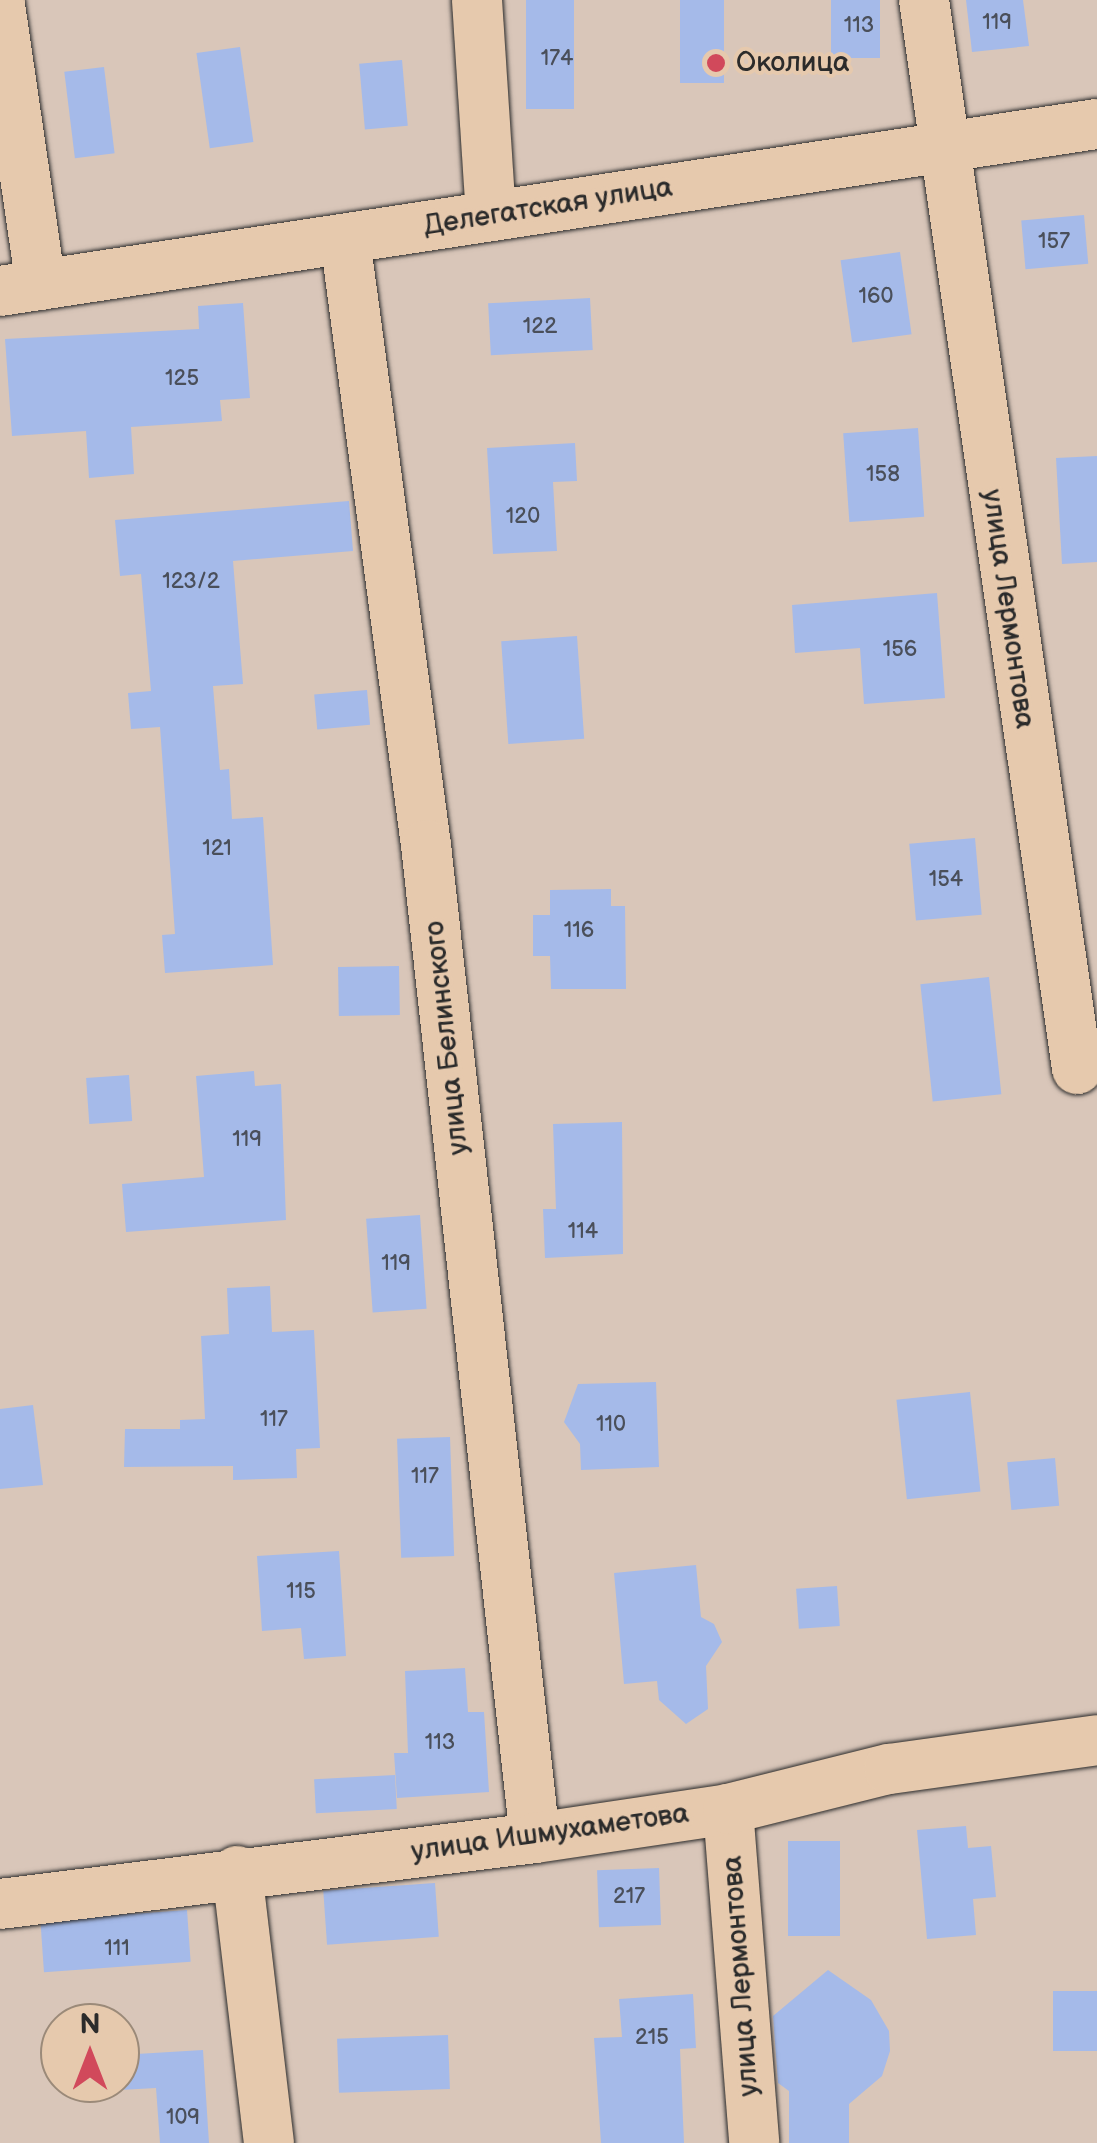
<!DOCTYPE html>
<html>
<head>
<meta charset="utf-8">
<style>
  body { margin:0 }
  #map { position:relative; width:1097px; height:2143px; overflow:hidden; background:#d9c6b9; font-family:"Balsamiq Sans",sans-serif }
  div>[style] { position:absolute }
  .building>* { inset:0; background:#a5bae9; transform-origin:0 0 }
  .roads { filter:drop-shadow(0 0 2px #2b2b2b) drop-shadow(0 0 2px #2b2b2b) }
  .minor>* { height:50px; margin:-25px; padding:0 25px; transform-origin:25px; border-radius:25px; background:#e6c9ad }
  .dots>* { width:28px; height:28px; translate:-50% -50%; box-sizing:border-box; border:5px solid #e6c9ad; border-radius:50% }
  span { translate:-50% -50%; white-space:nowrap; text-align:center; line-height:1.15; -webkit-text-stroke:8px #e6c9ad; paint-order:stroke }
  .number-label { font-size:22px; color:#4a4f5a }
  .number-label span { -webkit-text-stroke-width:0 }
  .poi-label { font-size:28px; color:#2b2b2b }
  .left { translate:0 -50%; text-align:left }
  .street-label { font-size:28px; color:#2b2b2b }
  .north { position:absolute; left:40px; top:2003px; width:100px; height:100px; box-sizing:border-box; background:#e6c9ad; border:2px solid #9b8a79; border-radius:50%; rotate:0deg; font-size:28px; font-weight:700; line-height:40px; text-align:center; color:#2b2b2b }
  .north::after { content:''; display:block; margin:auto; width:35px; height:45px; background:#d1495b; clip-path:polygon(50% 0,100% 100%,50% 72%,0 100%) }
</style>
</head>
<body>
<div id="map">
  <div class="building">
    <div style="left:526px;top:0;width:48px;height:109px"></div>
    <div style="left:680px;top:0;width:44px;height:83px"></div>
    <div style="left:831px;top:0;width:49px;height:58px"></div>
    <div style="clip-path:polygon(966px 0,1023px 0,1029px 46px,972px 52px)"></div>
    <div style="left:240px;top:47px;width:96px;height:44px;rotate:82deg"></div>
    <div style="left:402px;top:60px;width:66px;height:43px;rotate:85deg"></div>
    <div style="left:104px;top:67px;width:87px;height:40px;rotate:83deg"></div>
    <div style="left:1084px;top:215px;width:49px;height:63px;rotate:85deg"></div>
    <div style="left:900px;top:252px;width:83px;height:60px;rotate:82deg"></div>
    <div style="left:590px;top:298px;width:52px;height:102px;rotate:87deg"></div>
    <div style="clip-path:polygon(243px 303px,250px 398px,220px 400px,222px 421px,131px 427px,134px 474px,89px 478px,86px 431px,12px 436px,5px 339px,199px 329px,198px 306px)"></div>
    <div style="left:918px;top:428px;width:89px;height:75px;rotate:86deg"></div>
    <div style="clip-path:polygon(575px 443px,577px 481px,553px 482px,557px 551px,493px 554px,487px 448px)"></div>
    <div style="clip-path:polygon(1097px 456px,1097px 562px,1062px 564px,1056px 458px)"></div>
    <div style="clip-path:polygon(349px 501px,353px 551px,233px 561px,243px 684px,213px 686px,220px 770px,229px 769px,232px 819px,263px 817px,273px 965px,165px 973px,162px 935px,175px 934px,160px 727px,131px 729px,128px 693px,151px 691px,141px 574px,120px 576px,115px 520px)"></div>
    <div style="clip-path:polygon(937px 593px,945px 698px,864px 704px,860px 648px,795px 653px,792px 605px)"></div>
    <div style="left:577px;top:636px;width:103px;height:76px;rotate:86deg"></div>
    <div style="left:367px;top:690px;width:35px;height:53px;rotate:85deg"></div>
    <div style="left:975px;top:838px;width:77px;height:66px;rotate:85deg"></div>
    <div style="clip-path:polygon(611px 889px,611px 906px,625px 906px,626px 989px,551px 989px,550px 956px,533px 956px,533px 915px,550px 915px,550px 890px)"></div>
    <div style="left:399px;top:966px;width:49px;height:61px;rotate:89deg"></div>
    <div style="left:989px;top:977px;width:118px;height:69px;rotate:84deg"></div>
    <div style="clip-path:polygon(254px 1071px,255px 1086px,281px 1084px,286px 1220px,126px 1232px,122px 1184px,204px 1177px,196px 1076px)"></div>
    <div style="left:129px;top:1075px;width:46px;height:43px;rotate:86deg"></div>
    <div style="clip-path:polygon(622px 1122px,623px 1254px,545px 1258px,543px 1209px,556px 1209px,553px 1124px)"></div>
    <div style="left:420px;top:1215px;width:94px;height:54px;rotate:86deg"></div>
    <div style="clip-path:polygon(270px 1286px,272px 1332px,314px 1330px,320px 1448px,296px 1449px,297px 1478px,233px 1480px,233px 1466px,124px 1467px,125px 1429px,180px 1429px,180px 1420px,205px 1419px,201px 1336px,229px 1334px,227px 1288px)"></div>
    <div style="clip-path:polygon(656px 1382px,659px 1467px,581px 1470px,580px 1444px,564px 1422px,578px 1384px)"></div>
    <div style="left:970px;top:1392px;width:100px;height:74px;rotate:84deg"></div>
    <div style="clip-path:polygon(33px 1405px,43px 1485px,0 1489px,0 1409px)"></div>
    <div style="left:450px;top:1437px;width:119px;height:53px;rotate:88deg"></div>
    <div style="left:1055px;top:1458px;width:48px;height:48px;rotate:85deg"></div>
    <div style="clip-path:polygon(339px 1551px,346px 1656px,304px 1659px,301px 1628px,262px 1631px,257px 1556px)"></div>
    <div style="clip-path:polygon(696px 1565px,701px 1617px,714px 1624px,722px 1642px,706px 1666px,708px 1709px,686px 1724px,659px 1700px,657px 1681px,624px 1684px,614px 1573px)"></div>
    <div style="left:837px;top:1586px;width:40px;height:41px;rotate:86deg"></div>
    <div style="clip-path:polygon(465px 1668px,468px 1712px,484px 1712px,489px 1792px,397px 1798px,394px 1753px,408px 1753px,405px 1671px)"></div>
    <div style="left:395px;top:1775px;width:34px;height:81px;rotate:87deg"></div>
    <div style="clip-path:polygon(966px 1826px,968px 1848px,991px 1846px,996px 1897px,973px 1899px,976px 1935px,927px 1939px,917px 1830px)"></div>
    <div style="left:788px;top:1841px;width:52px;height:95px"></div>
    <div style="left:659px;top:1868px;width:57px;height:62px;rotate:88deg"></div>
    <div style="left:435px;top:1883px;width:54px;height:112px;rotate:86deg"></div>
    <div style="left:187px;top:1910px;width:52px;height:147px;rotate:86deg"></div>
    <div style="clip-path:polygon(828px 1970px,871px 2000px,889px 2031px,890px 2051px,882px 2076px,849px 2104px,849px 2143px,789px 2143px,789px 2091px,778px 2083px,773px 2016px)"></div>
    <div style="left:1097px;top:1991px;width:60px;height:44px;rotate:90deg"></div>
    <div style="clip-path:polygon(693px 1994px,696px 2048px,680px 2049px,684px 2143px,601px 2143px,594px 2038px,622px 2037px,619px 1999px)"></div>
    <div style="left:448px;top:2035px;width:54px;height:111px;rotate:88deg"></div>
    <div style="clip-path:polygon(203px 2050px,209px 2143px,160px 2143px,156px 2088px,120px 2090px,120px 2055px)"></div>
  </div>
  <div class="roads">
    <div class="minor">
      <div style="left:477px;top:0;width:215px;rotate:86.3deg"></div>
      <div style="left:924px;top:0;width:1080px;rotate:81.85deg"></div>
      <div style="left:0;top:5px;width:283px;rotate:81.7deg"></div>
      <div style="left:345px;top:239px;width:611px;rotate:82.39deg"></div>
      <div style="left:426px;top:845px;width:999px;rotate:83.74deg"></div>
      <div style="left:0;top:291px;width:1110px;rotate:-8.66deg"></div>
      <div style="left:728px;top:1809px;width:335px;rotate:85.5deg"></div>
      <div style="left:237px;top:1871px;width:274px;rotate:83.3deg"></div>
      <div style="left:0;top:1904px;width:539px;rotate:-7.03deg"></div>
      <div style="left:535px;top:1838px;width:195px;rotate:-8.5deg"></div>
      <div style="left:728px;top:1809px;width:166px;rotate:-14deg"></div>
      <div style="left:889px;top:1769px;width:210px;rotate:-7.9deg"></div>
    </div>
  </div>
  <div class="dots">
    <div style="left:716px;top:63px;background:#d1495b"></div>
  </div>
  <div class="number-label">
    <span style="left:997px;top:23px">119</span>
    <span style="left:859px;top:26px">113</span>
    <span style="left:557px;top:59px">174</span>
    <span style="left:1054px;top:242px">157</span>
    <span style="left:876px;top:297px">160</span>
    <span style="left:540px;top:327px">122</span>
    <span style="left:182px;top:379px">125</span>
    <span style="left:883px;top:475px">158</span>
    <span style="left:523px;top:517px">120</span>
    <span style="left:191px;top:582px">123/2</span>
    <span style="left:900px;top:650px">156</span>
    <span style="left:217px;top:849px">121</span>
    <span style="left:946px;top:880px">154</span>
    <span style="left:579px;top:931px">116</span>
    <span style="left:247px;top:1140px">119</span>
    <span style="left:583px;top:1232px">114</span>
    <span style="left:396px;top:1264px">119</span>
    <span style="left:274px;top:1420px">117</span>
    <span style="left:611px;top:1425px">110</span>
    <span style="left:425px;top:1477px">117</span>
    <span style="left:301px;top:1592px">115</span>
    <span style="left:440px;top:1743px">113</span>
    <span style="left:629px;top:1897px">217</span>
    <span style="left:117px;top:1949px">111</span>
    <span style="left:652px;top:2038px">215</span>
    <span style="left:183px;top:2118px">109</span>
  </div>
  <div class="poi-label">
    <span class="left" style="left:736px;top:63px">Околица</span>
  </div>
  <div class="street-label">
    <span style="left:548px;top:207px;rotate:-9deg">Делегатская улица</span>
    <span style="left:1008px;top:609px;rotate:82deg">улица Лермонтова</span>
    <span style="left:447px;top:1038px;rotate:-96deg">улица Белинского</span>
    <span style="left:550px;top:1833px;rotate:-8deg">улица Ишмухаметова</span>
    <span style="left:741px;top:1976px;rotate:-94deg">улица Лермонтова</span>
  </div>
  <div class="north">N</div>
</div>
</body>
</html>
